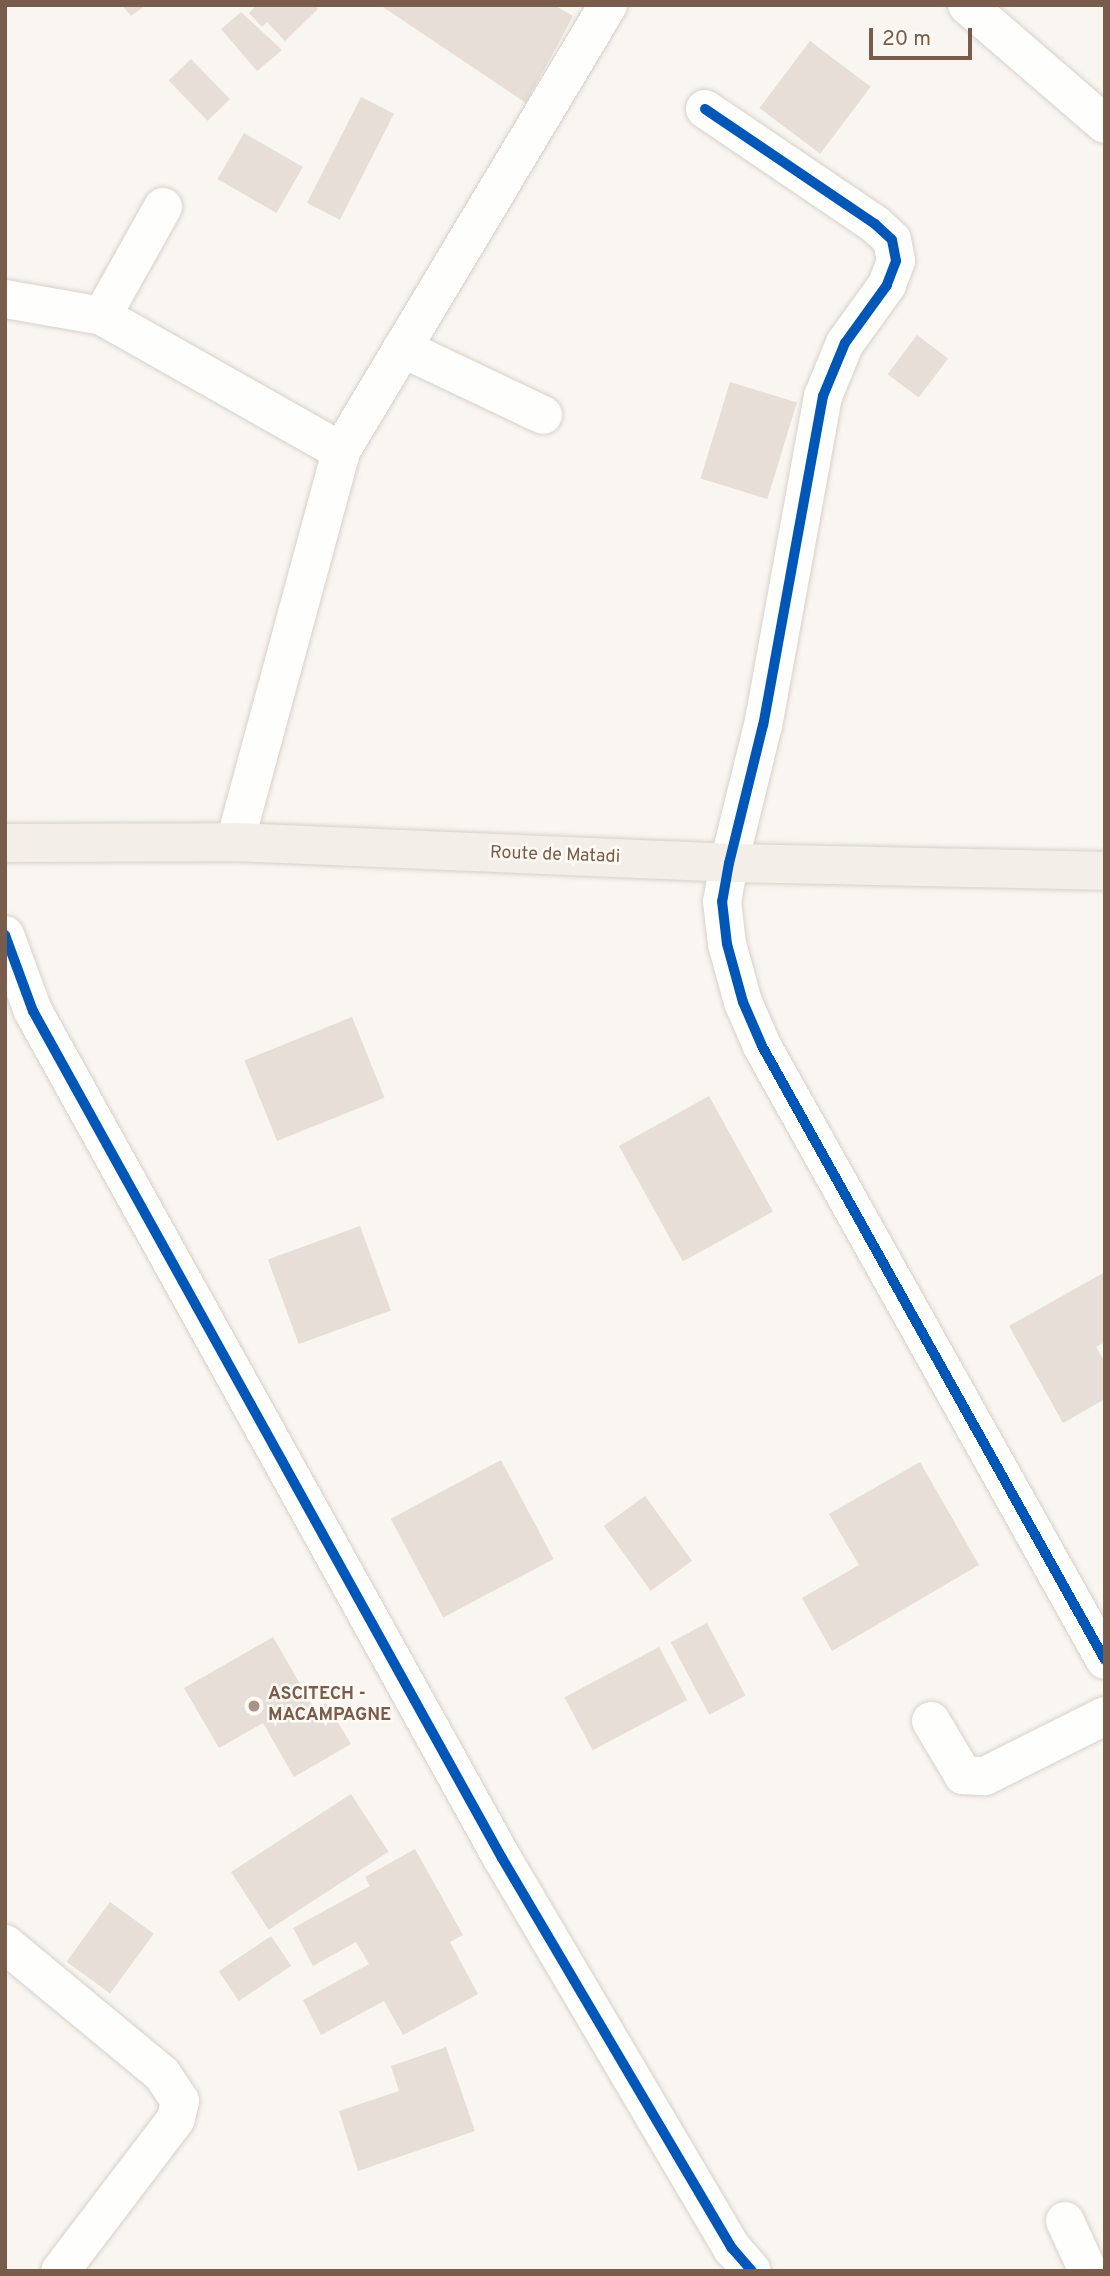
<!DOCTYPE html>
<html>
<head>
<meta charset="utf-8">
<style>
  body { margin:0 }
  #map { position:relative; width:1110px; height:2276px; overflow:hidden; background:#f9f5f0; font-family:Overpass,sans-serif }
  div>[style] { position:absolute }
  .building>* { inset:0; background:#e6ded7; transform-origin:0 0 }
  .roads { filter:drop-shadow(0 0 2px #d7d1cb) drop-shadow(0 0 2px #d7d1cb) }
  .minor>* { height:38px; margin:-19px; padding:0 19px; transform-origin:19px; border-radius:19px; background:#fefefd }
  .major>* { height:38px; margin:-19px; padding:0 19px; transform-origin:19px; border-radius:19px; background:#f3eee8 }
  .cycleway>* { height:10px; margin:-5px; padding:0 5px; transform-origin:5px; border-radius:5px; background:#0057b8 }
  .dots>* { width:19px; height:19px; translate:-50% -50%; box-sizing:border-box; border:4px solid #fffaf3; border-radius:50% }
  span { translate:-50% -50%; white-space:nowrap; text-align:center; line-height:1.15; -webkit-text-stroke:5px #fffaf3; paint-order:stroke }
  .street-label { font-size:18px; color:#7a5c4d }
  .poi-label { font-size:18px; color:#7a5c4d; font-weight:700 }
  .left { translate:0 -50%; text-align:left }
  .frame { position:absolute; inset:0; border:7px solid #7a5c4d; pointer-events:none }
  .scale { position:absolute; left:869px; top:28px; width:103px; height:32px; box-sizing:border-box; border:4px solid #7a5c4d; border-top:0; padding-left:9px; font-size:21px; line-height:24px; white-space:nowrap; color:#7a5c4d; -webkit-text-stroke:5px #fffaf3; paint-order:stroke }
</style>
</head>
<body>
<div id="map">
  <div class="building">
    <div style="clip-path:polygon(122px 5px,146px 5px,131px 16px)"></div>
    <div style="clip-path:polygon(257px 5px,314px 5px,318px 9px,285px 41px,267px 22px,262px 27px,249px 13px)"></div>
    <div style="clip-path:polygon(380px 5px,554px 5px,573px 16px,526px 103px)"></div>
    <div style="clip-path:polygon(241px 12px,282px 50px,257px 71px,221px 29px)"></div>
    <div style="left:810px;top:41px;width:76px;height:84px;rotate:37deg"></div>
    <div style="left:191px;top:59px;width:56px;height:31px;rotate:46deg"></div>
    <div style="left:361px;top:97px;width:37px;height:119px;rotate:27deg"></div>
    <div style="left:244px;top:133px;width:68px;height:53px;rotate:30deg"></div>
    <div style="left:917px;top:335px;width:39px;height:49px;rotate:37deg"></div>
    <div style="left:730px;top:382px;width:70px;height:101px;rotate:17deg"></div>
    <div style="left:352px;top:1017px;width:87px;height:116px;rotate:68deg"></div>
    <div style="left:709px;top:1096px;width:132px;height:103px;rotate:61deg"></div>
    <div style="left:360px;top:1226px;width:90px;height:98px;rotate:70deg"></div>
    <div style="clip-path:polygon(1105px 1272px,1105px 1342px,1096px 1347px,1105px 1362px,1105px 1399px,1063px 1423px,1009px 1326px)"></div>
    <div style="left:501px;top:1460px;width:112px;height:125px;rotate:62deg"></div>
    <div style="clip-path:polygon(920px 1462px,979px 1565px,832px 1651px,802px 1598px,859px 1565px,829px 1514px)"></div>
    <div style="left:645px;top:1496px;width:80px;height:51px;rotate:54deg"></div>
    <div style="left:707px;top:1623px;width:82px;height:41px;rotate:62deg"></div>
    <div style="clip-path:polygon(273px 1637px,315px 1710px,326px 1703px,351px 1744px,294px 1777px,263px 1723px,219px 1748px,184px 1688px)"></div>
    <div style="left:659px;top:1647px;width:60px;height:107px;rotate:62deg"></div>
    <div style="left:351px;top:1794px;width:69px;height:143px;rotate:57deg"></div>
    <div style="clip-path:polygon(415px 1849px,463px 1935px,450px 1942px,478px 1994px,403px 2035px,384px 2001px,321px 2035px,303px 2000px,369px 1964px,356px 1942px,313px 1966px,293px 1928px,370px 1886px,365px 1877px)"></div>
    <div style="left:110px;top:1902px;width:54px;height:74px;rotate:36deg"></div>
    <div style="left:271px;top:1936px;width:36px;height:63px;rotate:56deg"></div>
    <div style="clip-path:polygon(446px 2047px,475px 2131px,358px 2171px,339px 2111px,399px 2091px,391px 2066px)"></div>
  </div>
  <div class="roads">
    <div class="minor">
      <div style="left:967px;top:5px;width:182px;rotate:40.8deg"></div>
      <div style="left:705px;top:109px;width:205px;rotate:34.1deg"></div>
      <div style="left:875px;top:224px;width:23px;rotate:43deg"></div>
      <div style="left:892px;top:240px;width:21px;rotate:79deg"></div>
      <div style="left:896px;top:261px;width:26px;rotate:111deg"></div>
      <div style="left:887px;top:285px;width:72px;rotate:125.9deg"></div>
      <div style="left:845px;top:343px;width:57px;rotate:112.5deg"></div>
      <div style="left:823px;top:396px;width:334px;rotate:100.3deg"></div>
      <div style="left:763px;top:725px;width:142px;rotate:103.8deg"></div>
      <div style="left:729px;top:863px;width:39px;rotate:100deg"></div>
      <div style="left:722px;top:901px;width:43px;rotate:83.4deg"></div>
      <div style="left:727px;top:944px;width:60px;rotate:74.6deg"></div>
      <div style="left:743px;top:1002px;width:48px;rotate:66.6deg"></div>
      <div style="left:762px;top:1046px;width:703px;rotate:60.81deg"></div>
      <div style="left:5px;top:299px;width:98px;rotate:9.9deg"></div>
      <div style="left:102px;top:316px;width:274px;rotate:29.5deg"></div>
      <div style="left:102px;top:316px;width:125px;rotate:-60.8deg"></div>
      <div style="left:402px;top:348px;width:156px;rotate:25.4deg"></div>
      <div style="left:235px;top:842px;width:405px;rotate:-74.8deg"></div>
      <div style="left:341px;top:451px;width:520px;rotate:-59.09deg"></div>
      <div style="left:5px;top:935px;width:81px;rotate:69.8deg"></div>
      <div style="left:33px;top:1011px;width:968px;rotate:61.03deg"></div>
      <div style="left:502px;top:1858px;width:453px;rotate:59.5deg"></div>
      <div style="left:732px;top:2248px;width:30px;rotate:49deg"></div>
      <div style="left:931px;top:1721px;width:63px;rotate:59.3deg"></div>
      <div style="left:963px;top:1775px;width:22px;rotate:3deg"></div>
      <div style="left:985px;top:1776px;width:134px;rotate:-26.6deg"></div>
      <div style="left:5px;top:1944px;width:204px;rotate:39.6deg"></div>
      <div style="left:162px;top:2074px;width:32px;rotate:56deg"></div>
      <div style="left:180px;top:2101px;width:18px;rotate:103deg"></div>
      <div style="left:176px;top:2119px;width:191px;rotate:127.3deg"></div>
      <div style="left:1065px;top:2221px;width:55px;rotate:65.3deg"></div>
    </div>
    <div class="major">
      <div style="left:5px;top:843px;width:230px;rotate:-0.2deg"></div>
      <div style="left:235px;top:842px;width:494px;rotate:2.4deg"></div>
      <div style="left:729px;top:863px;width:376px;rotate:1.2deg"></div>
    </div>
  </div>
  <div class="cycleway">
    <div style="left:705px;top:109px;width:205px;rotate:34.1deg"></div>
    <div style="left:875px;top:224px;width:23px;rotate:43deg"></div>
    <div style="left:892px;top:240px;width:21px;rotate:79deg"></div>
    <div style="left:896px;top:261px;width:26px;rotate:111deg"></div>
    <div style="left:887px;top:285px;width:72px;rotate:125.9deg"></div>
    <div style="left:845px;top:343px;width:57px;rotate:112.5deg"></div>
    <div style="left:823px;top:396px;width:334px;rotate:100.3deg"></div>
    <div style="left:763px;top:725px;width:142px;rotate:103.8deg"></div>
    <div style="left:729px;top:863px;width:39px;rotate:100deg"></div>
    <div style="left:722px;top:901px;width:43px;rotate:83.4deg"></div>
    <div style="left:727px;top:944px;width:60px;rotate:74.6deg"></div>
    <div style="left:743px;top:1002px;width:48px;rotate:66.6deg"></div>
    <div style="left:762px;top:1046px;width:703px;rotate:60.81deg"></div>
    <div style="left:5px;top:935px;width:81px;rotate:69.8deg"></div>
    <div style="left:33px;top:1011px;width:968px;rotate:61.03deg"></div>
    <div style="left:502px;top:1858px;width:453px;rotate:59.5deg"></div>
    <div style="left:732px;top:2248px;width:30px;rotate:49deg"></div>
  </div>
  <div class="dots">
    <div style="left:254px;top:1706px;background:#a69286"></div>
  </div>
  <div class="street-label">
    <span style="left:555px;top:856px;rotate:2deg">Route de Matadi</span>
  </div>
  <div class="poi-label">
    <span class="left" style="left:268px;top:1706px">ASCITECH -<br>MACAMPAGNE</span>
  </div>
  <div class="frame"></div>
  <div class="scale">20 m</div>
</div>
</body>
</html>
